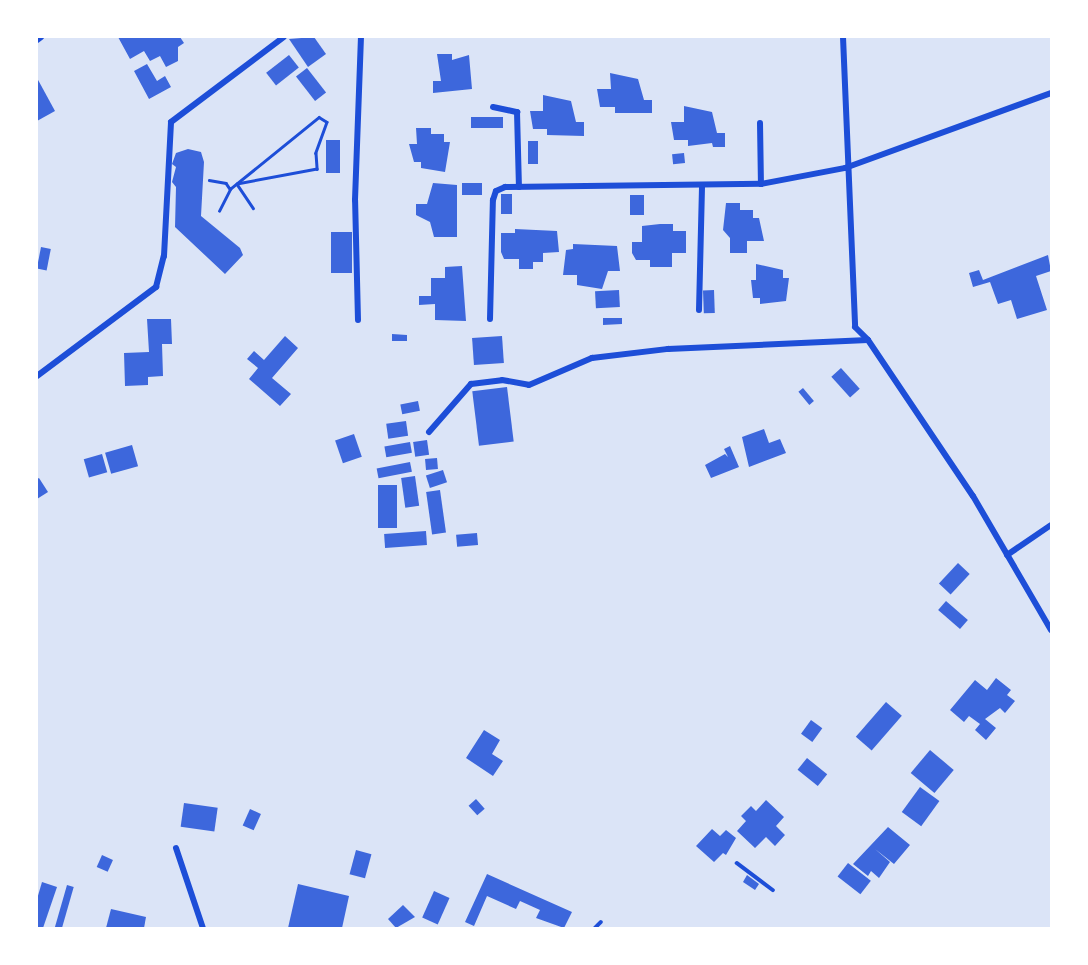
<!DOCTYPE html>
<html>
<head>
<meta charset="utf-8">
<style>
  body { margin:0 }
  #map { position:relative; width:1088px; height:965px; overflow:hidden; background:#f2f2f2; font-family:Roboto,sans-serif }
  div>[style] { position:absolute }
  .green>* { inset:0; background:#dbe4f7; transform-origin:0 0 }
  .building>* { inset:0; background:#3d67dc; transform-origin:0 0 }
  .path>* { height:2.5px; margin:-1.25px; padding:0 1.25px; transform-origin:1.25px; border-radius:1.25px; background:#1d4ed8 }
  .service>* { height:3.5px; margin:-1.75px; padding:0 1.75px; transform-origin:1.75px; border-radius:1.75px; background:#1d4ed8 }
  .minor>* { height:6px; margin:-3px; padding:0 3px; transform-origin:3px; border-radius:3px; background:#1d4ed8 }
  span { translate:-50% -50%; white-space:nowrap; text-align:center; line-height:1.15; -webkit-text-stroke:5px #fff; paint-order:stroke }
  .frame { position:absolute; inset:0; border:38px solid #fff; pointer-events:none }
</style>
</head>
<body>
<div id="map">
  <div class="green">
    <div style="left:37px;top:37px;width:1014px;height:891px"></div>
  </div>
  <div class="building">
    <div style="clip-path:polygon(118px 37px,180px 37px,184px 43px,178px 47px,178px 61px,166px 67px,160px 56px,150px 61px,144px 51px,130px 59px)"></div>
    <div style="clip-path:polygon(314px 37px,326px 54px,308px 67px,289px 39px)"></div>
    <div style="clip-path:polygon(437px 54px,452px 54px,452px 60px,469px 55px,472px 89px,433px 93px,433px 81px,441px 81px)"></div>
    <div style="left:289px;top:55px;width:16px;height:29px;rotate:52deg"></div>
    <div style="clip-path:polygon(147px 64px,157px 81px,165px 76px,171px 87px,149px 99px,134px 71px)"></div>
    <div style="left:307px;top:68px;width:31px;height:14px;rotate:52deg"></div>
    <div style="clip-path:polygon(610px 73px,638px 79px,644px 100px,652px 100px,652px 113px,615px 113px,615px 107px,600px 107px,597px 89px,611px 89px)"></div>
    <div style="clip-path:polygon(37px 78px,55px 111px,37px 121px)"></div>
    <div style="clip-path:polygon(543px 95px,571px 101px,576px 122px,584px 122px,584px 136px,547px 135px,547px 129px,533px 129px,530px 111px,543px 111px)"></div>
    <div style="clip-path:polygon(684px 106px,712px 112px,717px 133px,725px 133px,725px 147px,713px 147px,712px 143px,688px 146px,688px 140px,674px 140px,671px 122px,684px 122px)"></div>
    <div style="left:471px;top:117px;width:32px;height:11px"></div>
    <div style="clip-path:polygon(416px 128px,431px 128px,431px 134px,444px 134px,444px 142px,450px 142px,445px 172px,421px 168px,421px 162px,414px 162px,409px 144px,417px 144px)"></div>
    <div style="left:326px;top:140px;width:14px;height:33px"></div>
    <div style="left:528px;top:141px;width:10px;height:23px"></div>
    <div style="clip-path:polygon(188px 149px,201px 152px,204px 162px,201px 216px,240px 248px,243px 255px,225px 274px,175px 227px,176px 187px,172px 182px,176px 167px,172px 164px,176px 153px)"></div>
    <div style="left:684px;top:153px;width:10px;height:12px;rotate:84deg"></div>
    <div style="clip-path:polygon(433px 183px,457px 185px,457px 237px,434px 237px,430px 222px,416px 215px,416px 204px,427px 204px)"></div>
    <div style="left:462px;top:183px;width:20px;height:12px"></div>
    <div style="left:501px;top:194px;width:11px;height:20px"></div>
    <div style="left:630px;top:195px;width:14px;height:20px"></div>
    <div style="clip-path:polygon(726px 203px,740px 203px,740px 210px,753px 210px,753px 218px,759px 218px,764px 241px,747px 241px,747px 253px,730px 253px,730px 238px,723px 230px)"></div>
    <div style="clip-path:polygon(660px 224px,673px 224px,673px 231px,686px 231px,686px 253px,672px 253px,672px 267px,650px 267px,650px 260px,636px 260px,632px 253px,632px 242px,642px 242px,642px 226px)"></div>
    <div style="clip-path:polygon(515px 229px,557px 231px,559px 252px,543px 253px,543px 262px,533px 262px,533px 269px,519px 269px,519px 259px,504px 259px,501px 252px,501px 233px,515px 233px)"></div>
    <div style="left:331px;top:232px;width:21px;height:41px"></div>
    <div style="clip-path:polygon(573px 244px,617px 246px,620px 271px,608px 271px,602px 289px,577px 285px,577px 275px,563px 275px,566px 250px,573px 249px)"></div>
    <div style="left:41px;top:247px;width:10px;height:22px;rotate:11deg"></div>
    <div style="clip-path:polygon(1048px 255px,1051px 271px,1036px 276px,1047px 310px,1017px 319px,1011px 300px,998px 304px,990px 282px,973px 287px,969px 273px,979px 270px,983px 280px)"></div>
    <div style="clip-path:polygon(756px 264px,783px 270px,783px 278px,789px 278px,786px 301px,760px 304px,760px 298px,753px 298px,751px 280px,756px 280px)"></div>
    <div style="clip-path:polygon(462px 266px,466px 321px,435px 320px,435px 304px,419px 305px,419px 296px,431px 296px,431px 278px,445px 278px,445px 267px)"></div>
    <div style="left:619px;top:290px;width:17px;height:24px;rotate:87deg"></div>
    <div style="left:714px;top:290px;width:23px;height:11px;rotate:88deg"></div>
    <div style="clip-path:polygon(603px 318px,622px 318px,622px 324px,603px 325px)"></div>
    <div style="clip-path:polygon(147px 319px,171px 319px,172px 344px,162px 344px,163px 376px,148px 377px,148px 385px,125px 386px,124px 353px,149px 352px)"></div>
    <div style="clip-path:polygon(392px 334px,407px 335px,407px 341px,392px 341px)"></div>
    <div style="clip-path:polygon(285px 336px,298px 348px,272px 378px,291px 394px,280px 406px,249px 379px,258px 368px,247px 359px,254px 351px,264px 360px)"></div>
    <div style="left:502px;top:336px;width:27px;height:30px;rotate:86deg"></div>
    <div style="left:841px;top:368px;width:28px;height:13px;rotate:48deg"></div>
    <div style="left:507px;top:387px;width:55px;height:35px;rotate:83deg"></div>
    <div style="left:803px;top:388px;width:17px;height:6px;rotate:50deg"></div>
    <div style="left:418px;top:401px;width:10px;height:18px;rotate:79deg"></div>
    <div style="left:406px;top:421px;width:15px;height:20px;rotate:82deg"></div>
    <div style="clip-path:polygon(764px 429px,769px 443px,780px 439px,786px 453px,749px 467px,742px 437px)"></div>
    <div style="left:354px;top:434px;width:24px;height:20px;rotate:71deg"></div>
    <div style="left:427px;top:440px;width:15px;height:14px;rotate:82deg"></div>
    <div style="left:410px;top:442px;width:11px;height:26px;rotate:80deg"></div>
    <div style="left:132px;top:445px;width:22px;height:28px;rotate:74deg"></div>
    <div style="clip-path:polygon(730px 446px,739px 467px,711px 478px,705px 465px,725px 454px,728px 457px,724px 449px)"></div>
    <div style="left:102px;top:454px;width:19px;height:19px;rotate:74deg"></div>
    <div style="left:437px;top:458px;width:11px;height:12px;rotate:85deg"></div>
    <div style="left:410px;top:462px;width:10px;height:34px;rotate:79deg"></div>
    <div style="left:443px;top:470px;width:13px;height:18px;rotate:72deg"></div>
    <div style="left:415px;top:476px;width:30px;height:14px;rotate:82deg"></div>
    <div style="clip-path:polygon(39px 478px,48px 492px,37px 499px,37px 479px)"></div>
    <div style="left:378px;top:485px;width:19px;height:43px"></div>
    <div style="left:440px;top:490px;width:43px;height:14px;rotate:82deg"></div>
    <div style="left:426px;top:531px;width:14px;height:42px;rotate:86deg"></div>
    <div style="left:477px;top:533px;width:12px;height:21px;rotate:85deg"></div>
    <div style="left:958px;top:563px;width:16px;height:28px;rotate:43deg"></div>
    <div style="left:946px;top:601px;width:29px;height:12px;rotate:41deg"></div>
    <div style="clip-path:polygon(996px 678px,1011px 690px,1007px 695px,1015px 701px,1005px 713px,1000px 708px,985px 719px,996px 728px,986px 740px,975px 730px,980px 724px,969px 716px,964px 722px,950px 710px,975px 680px,987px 690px)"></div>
    <div style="left:886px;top:702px;width:21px;height:46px;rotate:41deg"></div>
    <div style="left:811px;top:720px;width:14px;height:17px;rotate:36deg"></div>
    <div style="clip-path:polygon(484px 730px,500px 740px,492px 754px,503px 761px,493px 776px,466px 758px)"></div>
    <div style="left:930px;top:750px;width:31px;height:30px;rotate:40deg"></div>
    <div style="left:807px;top:758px;width:26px;height:15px;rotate:39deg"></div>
    <div style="left:920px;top:787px;width:24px;height:31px;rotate:36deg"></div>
    <div style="left:476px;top:799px;width:13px;height:10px;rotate:48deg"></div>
    <div style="clip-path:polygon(766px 800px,784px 817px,776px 826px,785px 835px,775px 846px,766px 837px,755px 848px,737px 831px,746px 821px,741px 816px,751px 806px,756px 811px)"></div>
    <div style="left:184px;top:803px;width:34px;height:24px;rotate:8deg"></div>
    <div style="left:250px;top:809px;width:12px;height:18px;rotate:24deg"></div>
    <div style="clip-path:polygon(888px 827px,910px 845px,894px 864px,875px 849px,890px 862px,879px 878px,871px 871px,868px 876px,853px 864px)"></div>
    <div style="clip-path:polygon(712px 829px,720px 836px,726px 830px,736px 838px,726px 855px,723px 853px,714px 862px,696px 846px)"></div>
    <div style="left:356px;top:850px;width:16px;height:25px;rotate:15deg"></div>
    <div style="left:102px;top:855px;width:12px;height:13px;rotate:24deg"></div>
    <div style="left:848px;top:863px;width:29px;height:17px;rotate:38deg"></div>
    <div style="clip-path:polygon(487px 874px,572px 912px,564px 928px,536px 918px,540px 910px,520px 901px,516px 909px,487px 896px,474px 926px,465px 922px)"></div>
    <div style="clip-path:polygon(747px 875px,759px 884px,755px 890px,743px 882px)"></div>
    <div style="clip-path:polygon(42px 882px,57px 887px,43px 928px,37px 928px,37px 899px)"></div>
    <div style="clip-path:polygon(298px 884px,349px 896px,342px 928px,288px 928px)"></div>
    <div style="left:67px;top:885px;width:7px;height:45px;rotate:16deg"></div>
    <div style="left:434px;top:891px;width:17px;height:29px;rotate:24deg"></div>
    <div style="clip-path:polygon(403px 905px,415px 917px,396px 928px,388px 919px)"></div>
    <div style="clip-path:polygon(111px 909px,146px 917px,144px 928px,106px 928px)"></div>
  </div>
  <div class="path">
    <div style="left:209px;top:180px;width:17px;rotate:10deg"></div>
    <div style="left:226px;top:183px;width:7px;rotate:56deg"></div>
    <div style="left:219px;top:211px;width:25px;rotate:-63deg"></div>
    <div style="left:230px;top:189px;width:114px;rotate:-39deg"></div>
    <div style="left:319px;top:117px;width:9px;rotate:32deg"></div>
    <div style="left:327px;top:122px;width:33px;rotate:110deg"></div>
    <div style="left:316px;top:153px;width:16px;rotate:86deg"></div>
    <div style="left:317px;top:169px;width:81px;rotate:169.4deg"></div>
    <div style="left:237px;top:184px;width:29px;rotate:56deg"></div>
  </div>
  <div class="service">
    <div style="left:737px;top:863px;width:45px;rotate:36.9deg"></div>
    <div style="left:595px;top:928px;width:8px;rotate:-45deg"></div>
  </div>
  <div class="minor">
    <div style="left:843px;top:37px;width:290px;rotate:87.6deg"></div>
    <div style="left:855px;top:327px;width:18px;rotate:45deg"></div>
    <div style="left:868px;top:340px;width:188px;rotate:56.1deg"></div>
    <div style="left:973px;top:496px;width:155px;rotate:59.8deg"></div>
    <div style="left:37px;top:40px;width:5px;rotate:-37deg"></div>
    <div style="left:493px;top:107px;width:25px;rotate:12deg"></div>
    <div style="left:517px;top:112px;width:75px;rotate:88.5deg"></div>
    <div style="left:760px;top:123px;width:61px;rotate:89.1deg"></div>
    <div style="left:699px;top:310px;width:125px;rotate:-88.6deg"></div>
    <div style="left:490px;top:319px;width:119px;rotate:-88.6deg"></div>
    <div style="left:493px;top:200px;width:9px;rotate:-72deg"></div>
    <div style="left:496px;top:191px;width:10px;rotate:-24deg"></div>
    <div style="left:505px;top:187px;width:256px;rotate:-0.7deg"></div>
    <div style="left:761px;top:184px;width:86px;rotate:-10.8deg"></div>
    <div style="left:845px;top:168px;width:219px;rotate:-20deg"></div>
    <div style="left:358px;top:320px;width:120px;rotate:-91.4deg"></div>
    <div style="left:355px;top:200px;width:163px;rotate:-87.9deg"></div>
    <div style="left:37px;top:376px;width:149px;rotate:-36.8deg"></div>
    <div style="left:156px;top:287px;width:32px;rotate:-76deg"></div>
    <div style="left:164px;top:256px;width:134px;rotate:-87deg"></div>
    <div style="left:171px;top:122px;width:141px;rotate:-37deg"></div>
    <div style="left:429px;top:432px;width:64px;rotate:-48.8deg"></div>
    <div style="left:471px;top:384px;width:31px;rotate:-7deg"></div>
    <div style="left:502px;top:380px;width:27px;rotate:10deg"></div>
    <div style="left:529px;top:385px;width:69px;rotate:-23.2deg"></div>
    <div style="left:592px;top:358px;width:77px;rotate:-6.8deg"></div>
    <div style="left:668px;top:349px;width:200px;rotate:-2.6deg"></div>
    <div style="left:1007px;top:555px;width:53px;rotate:-34.3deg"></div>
    <div style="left:176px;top:848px;width:84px;rotate:71.4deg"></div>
  </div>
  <div class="frame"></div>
</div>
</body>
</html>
